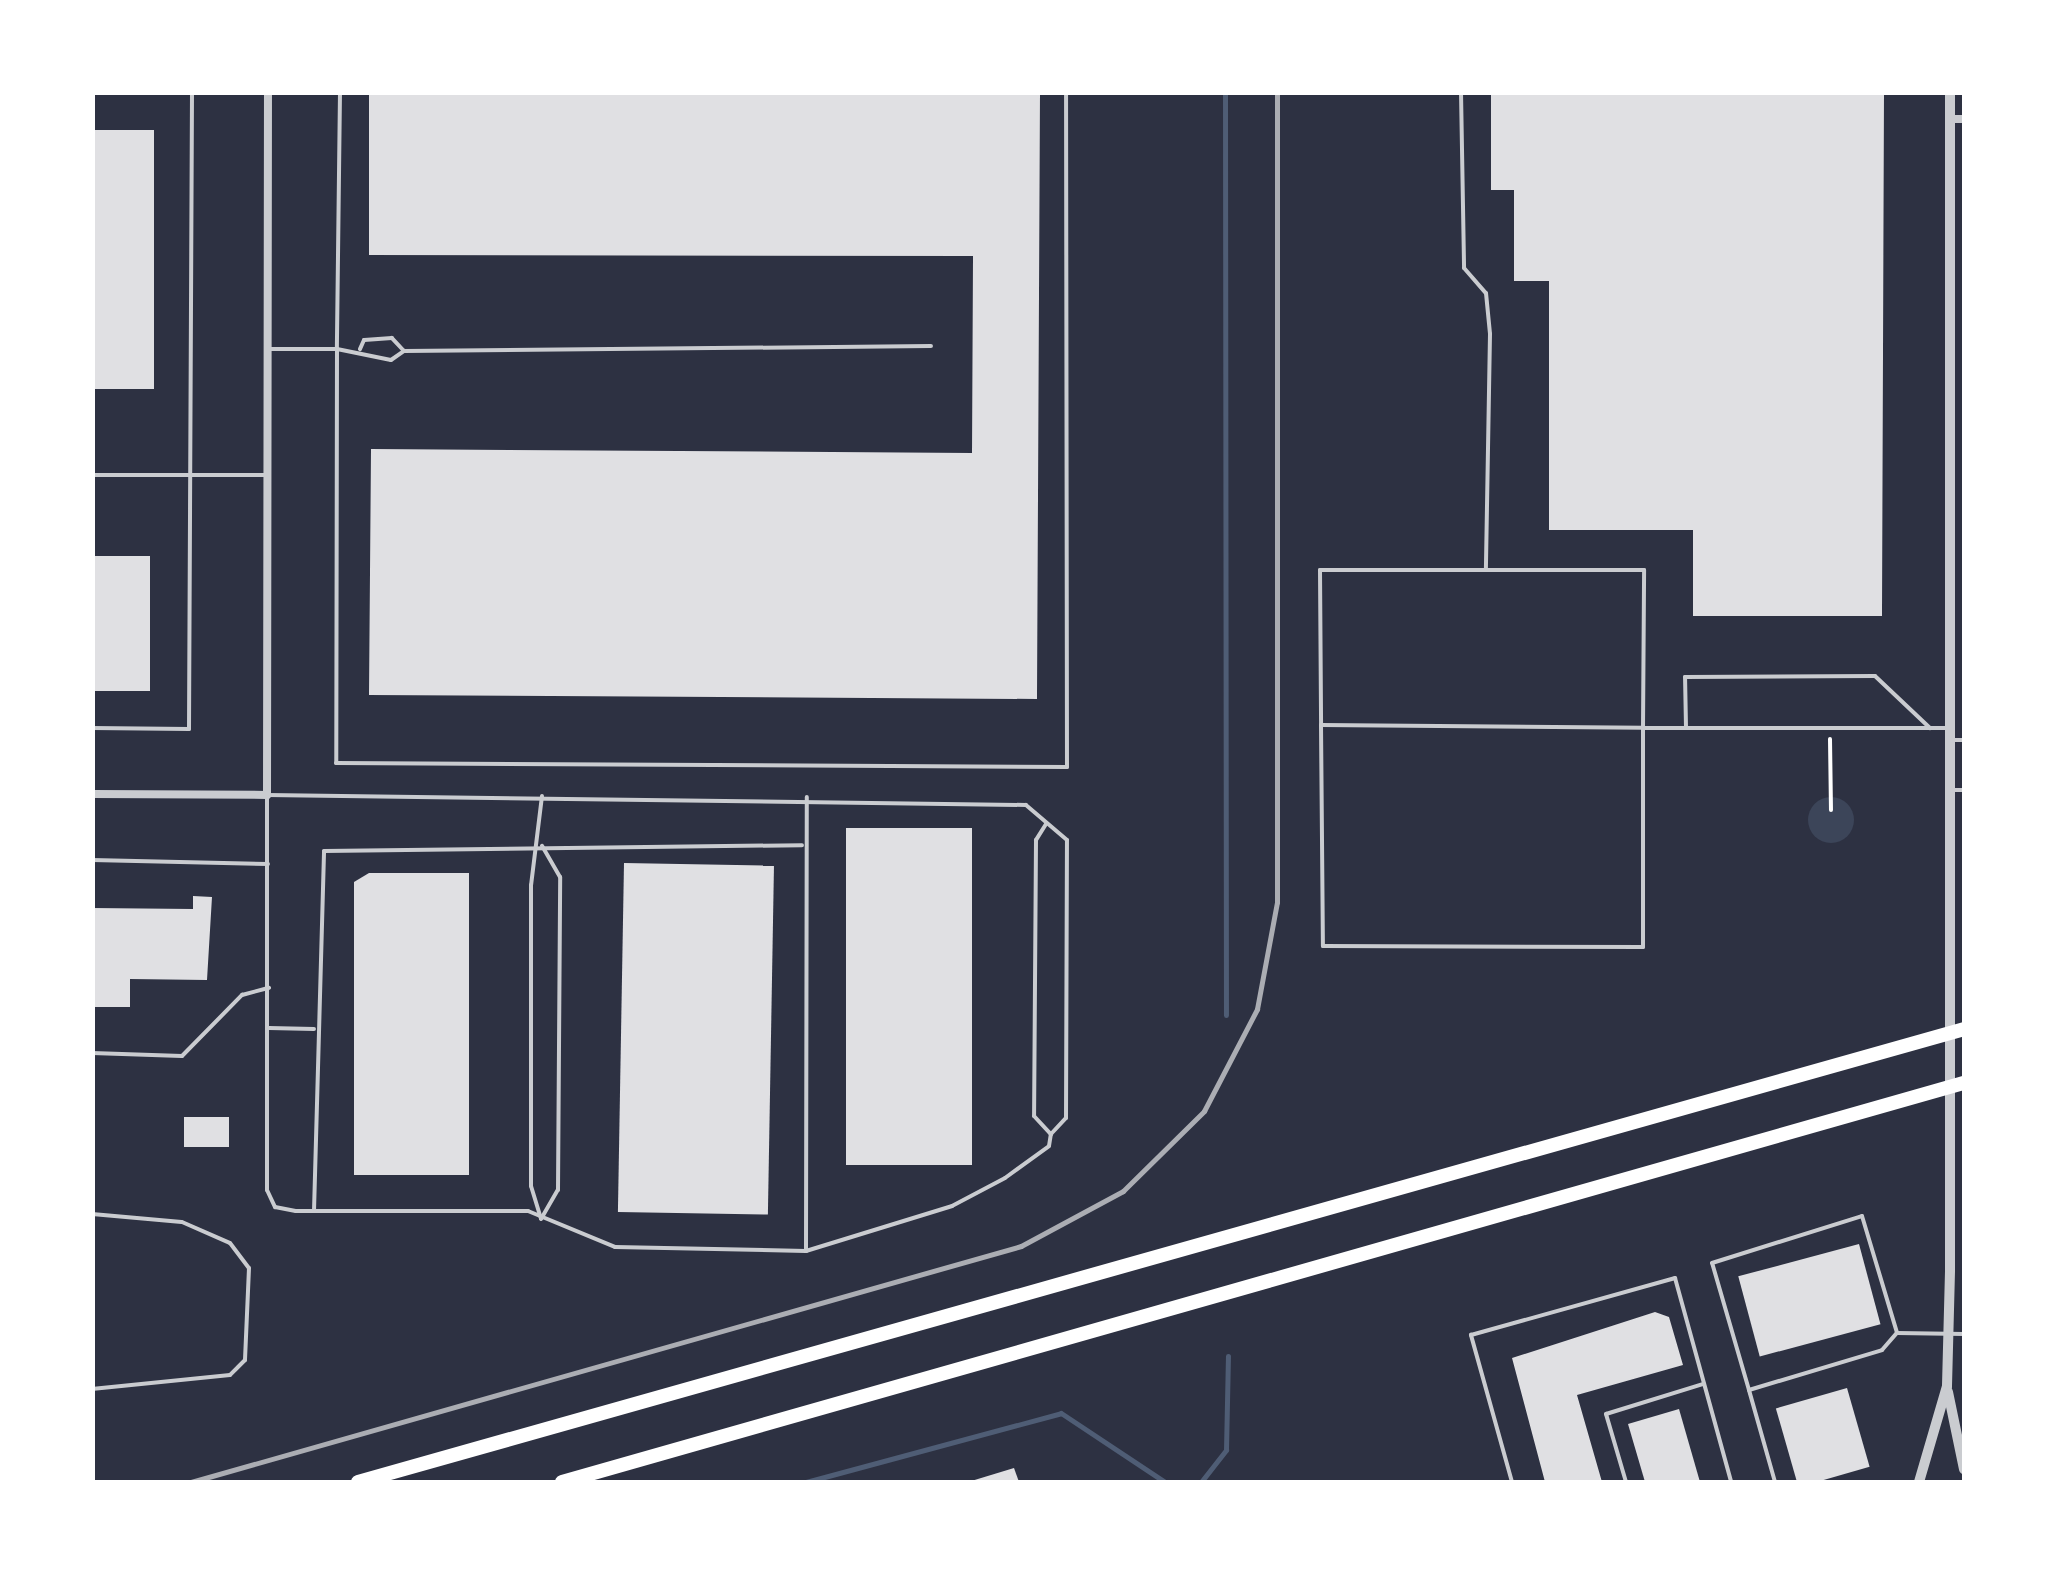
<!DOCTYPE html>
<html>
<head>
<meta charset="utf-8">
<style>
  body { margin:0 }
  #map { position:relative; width:2057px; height:1575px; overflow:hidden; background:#2d3142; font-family:"DM Sans",sans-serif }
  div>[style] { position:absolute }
  .green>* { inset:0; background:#3c4559 }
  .round { border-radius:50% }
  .stream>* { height:5px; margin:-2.5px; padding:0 2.5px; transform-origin:2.5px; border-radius:2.5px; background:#4f5d75 }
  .building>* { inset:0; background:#e0e0e3; transform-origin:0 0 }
  .path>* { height:4px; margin:-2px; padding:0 2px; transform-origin:2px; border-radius:2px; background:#fff }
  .service>* { height:4px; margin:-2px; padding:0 2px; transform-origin:2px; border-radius:2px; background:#caccd0 }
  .minor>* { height:8px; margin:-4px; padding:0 4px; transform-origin:4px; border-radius:4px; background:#caccd0 }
  .tertiary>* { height:10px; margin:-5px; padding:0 5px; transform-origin:5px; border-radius:5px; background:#caccd0 }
  .trunk>* { height:14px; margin:-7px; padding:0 7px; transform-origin:7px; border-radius:7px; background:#fff }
  .rail>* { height:5px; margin:-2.5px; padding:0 2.5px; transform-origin:2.5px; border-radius:2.5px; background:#abadb3 }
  span { translate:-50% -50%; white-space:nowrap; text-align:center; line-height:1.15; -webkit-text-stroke:9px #fff; paint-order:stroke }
  .frame { position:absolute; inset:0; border:95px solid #fff; pointer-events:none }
</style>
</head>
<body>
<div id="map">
  <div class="green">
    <div class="round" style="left:1808px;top:797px;width:46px;height:46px"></div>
  </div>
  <div class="stream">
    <div style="left:1225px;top:92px;width:923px;rotate:89.94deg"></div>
    <div style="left:806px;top:1482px;width:264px;rotate:-15.1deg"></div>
    <div style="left:1061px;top:1413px;width:125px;rotate:33.6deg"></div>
    <div style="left:1201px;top:1482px;width:41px;rotate:-52deg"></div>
    <div style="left:1226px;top:1450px;width:94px;rotate:-88.8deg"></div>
  </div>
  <div class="building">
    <div style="clip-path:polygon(369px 92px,1040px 92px,1037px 699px,369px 695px,371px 449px,972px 453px,973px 256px,369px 255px)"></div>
    <div style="clip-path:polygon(1491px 92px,1884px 92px,1882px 616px,1693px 616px,1693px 530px,1549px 530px,1549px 281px,1514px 281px,1514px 190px,1491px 190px)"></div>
    <div style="left:92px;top:130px;width:62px;height:259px"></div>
    <div style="left:92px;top:556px;width:58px;height:135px"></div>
    <div style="left:846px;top:828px;width:126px;height:337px"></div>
    <div style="left:624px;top:863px;width:150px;height:349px;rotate:1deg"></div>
    <div style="clip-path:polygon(369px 873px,469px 873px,469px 1175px,354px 1175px,354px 882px)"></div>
    <div style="clip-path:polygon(193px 896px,212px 897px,207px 980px,130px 979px,130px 1007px,92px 1007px,92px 908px,193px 909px)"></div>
    <div style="left:184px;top:1117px;width:45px;height:30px"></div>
    <div style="left:1859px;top:1244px;width:83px;height:125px;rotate:75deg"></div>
    <div style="clip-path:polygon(1655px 1312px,1669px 1317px,1683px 1365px,1577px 1395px,1602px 1482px,1545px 1482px,1512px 1358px)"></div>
    <div style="left:1847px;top:1388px;width:82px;height:74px;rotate:74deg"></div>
    <div style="clip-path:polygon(1679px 1409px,1700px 1482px,1645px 1482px,1628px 1424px)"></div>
    <div style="clip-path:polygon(1014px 1468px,1019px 1482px,968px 1482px)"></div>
  </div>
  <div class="path">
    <div style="left:1830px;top:739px;width:71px;rotate:89.2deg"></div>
  </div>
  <div class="service">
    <div style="left:340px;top:92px;width:257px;rotate:90.7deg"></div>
    <div style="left:337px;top:349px;width:55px;rotate:11.5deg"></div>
    <div style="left:391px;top:360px;width:16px;rotate:-35deg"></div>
    <div style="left:404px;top:351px;width:18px;rotate:-133deg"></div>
    <div style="left:392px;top:338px;width:28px;rotate:176deg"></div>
    <div style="left:364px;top:340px;width:10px;rotate:114deg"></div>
    <div style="left:1461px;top:92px;width:176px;rotate:89deg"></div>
    <div style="left:1464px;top:268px;width:33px;rotate:49deg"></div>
    <div style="left:1486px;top:293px;width:41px;rotate:84.4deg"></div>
    <div style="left:1490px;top:334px;width:235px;rotate:91deg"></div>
    <div style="left:268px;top:349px;width:69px"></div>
    <div style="left:337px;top:349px;width:414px;rotate:90.1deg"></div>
    <div style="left:336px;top:763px;width:731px;rotate:0.31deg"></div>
    <div style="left:1067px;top:767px;width:675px;rotate:-90.08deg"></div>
    <div style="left:404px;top:351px;width:527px;rotate:-0.54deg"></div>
    <div style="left:92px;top:475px;width:176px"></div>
    <div style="left:1321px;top:725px;width:322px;rotate:0.5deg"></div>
    <div style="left:1643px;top:728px;width:158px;rotate:-89.6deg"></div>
    <div style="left:1644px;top:570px;width:324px;rotate:180deg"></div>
    <div style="left:1320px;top:570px;width:155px;rotate:89.6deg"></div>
    <div style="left:1321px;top:725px;width:221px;rotate:89.5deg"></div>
    <div style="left:1323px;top:946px;width:320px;rotate:0.2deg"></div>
    <div style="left:1643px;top:947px;width:219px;rotate:-90deg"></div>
    <div style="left:1643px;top:728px;width:306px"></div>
    <div style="left:1686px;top:727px;width:50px;rotate:-91.1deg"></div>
    <div style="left:1685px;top:677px;width:190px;rotate:-0.3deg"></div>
    <div style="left:1875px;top:676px;width:76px;rotate:43.4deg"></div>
    <div style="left:92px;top:728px;width:97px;rotate:0.6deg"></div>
    <div style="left:189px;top:729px;width:637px;rotate:-89.73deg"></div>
    <div style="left:1954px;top:740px;width:10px"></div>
    <div style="left:1954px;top:790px;width:10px"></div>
    <div style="left:542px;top:796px;width:90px;rotate:97deg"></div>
    <div style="left:531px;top:885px;width:301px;rotate:90deg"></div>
    <div style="left:531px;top:1186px;width:34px;rotate:73deg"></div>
    <div style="left:541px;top:1219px;width:34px;rotate:-60deg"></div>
    <div style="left:558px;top:1190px;width:313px;rotate:-89.6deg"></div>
    <div style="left:560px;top:877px;width:36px;rotate:-120deg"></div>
    <div style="left:1046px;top:824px;width:19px;rotate:122deg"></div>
    <div style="left:1036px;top:840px;width:276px;rotate:90.4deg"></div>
    <div style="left:1034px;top:1116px;width:25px;rotate:47deg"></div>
    <div style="left:1051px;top:1134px;width:22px;rotate:-47deg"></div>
    <div style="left:1066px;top:1118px;width:278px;rotate:-89.8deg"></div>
    <div style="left:1067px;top:840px;width:54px;rotate:-139.5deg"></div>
    <div style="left:1026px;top:805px;width:759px;rotate:-179.25deg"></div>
    <div style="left:267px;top:795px;width:395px;rotate:90deg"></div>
    <div style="left:267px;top:1190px;width:19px;rotate:65deg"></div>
    <div style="left:275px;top:1207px;width:21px;rotate:11deg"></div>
    <div style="left:296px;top:1211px;width:232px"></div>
    <div style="left:528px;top:1211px;width:94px;rotate:22.5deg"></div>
    <div style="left:615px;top:1247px;width:191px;rotate:1.2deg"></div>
    <div style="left:806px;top:1251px;width:153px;rotate:-17.1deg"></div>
    <div style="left:952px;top:1206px;width:60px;rotate:-27.8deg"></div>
    <div style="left:1005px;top:1178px;width:54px;rotate:-36deg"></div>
    <div style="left:1049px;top:1146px;width:12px;rotate:-81deg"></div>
    <div style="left:92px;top:860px;width:176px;rotate:1.3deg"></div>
    <div style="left:269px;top:1028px;width:45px;rotate:1.3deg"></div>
    <div style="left:92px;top:1053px;width:90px;rotate:1.9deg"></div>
    <div style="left:182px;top:1056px;width:86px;rotate:-45.5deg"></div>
    <div style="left:242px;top:995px;width:28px;rotate:-15deg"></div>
    <div style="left:314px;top:1211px;width:360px;rotate:-88.4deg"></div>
    <div style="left:324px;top:851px;width:478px;rotate:-0.7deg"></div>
    <div style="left:92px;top:1214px;width:90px;rotate:5.1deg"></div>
    <div style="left:182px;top:1222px;width:52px;rotate:23.6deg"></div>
    <div style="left:230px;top:1243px;width:31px;rotate:53deg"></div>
    <div style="left:249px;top:1268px;width:92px;rotate:92.5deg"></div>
    <div style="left:245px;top:1360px;width:21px;rotate:135deg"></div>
    <div style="left:230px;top:1375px;width:139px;rotate:174.2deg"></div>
    <div style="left:806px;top:1251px;width:454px;rotate:-89.9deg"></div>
    <div style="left:1749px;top:1390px;width:132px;rotate:-106.2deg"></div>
    <div style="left:1712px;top:1263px;width:157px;rotate:-17.4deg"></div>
    <div style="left:1862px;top:1216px;width:122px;rotate:73.3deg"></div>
    <div style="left:1897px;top:1333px;width:67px;rotate:0.9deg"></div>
    <div style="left:1512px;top:1482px;width:153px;rotate:-105.6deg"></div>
    <div style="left:1471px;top:1335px;width:212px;rotate:-15.6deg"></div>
    <div style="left:1675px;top:1278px;width:212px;rotate:74.6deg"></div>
    <div style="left:1626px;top:1482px;width:71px;rotate:-106.4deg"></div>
    <div style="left:1606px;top:1414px;width:102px;rotate:-17.2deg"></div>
    <div style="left:1775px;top:1482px;width:96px;rotate:-105.8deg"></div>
    <div style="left:1749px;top:1390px;width:139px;rotate:-16.7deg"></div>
    <div style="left:1882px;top:1350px;width:23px;rotate:-49deg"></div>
  </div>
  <div class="minor">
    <div style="left:1950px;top:119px;width:14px"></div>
    <div style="left:92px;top:794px;width:175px;rotate:0.3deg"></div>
    <div style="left:267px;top:795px;width:703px;rotate:-89.92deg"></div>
  </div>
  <div class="tertiary">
    <div style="left:1948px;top:1392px;width:79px;rotate:78.3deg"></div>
    <div style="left:1919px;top:1482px;width:100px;rotate:-73.7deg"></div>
    <div style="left:1947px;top:1386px;width:116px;rotate:-88.5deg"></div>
    <div style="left:1950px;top:1270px;width:1178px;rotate:-90deg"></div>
  </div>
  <div class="trunk">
    <div style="left:358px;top:1482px;width:1669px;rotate:-15.75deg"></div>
    <div style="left:562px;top:1482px;width:1458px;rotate:-15.89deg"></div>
  </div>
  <div class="rail">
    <div style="left:191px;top:1482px;width:863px;rotate:-15.87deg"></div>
    <div style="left:1021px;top:1246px;width:116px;rotate:-28.3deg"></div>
    <div style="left:1123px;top:1191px;width:114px;rotate:-44.6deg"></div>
    <div style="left:1204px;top:1111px;width:115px;rotate:-62.5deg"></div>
    <div style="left:1257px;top:1009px;width:109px;rotate:-79.4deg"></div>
    <div style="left:1277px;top:902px;width:810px;rotate:-90deg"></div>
  </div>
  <div class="frame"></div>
</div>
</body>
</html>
